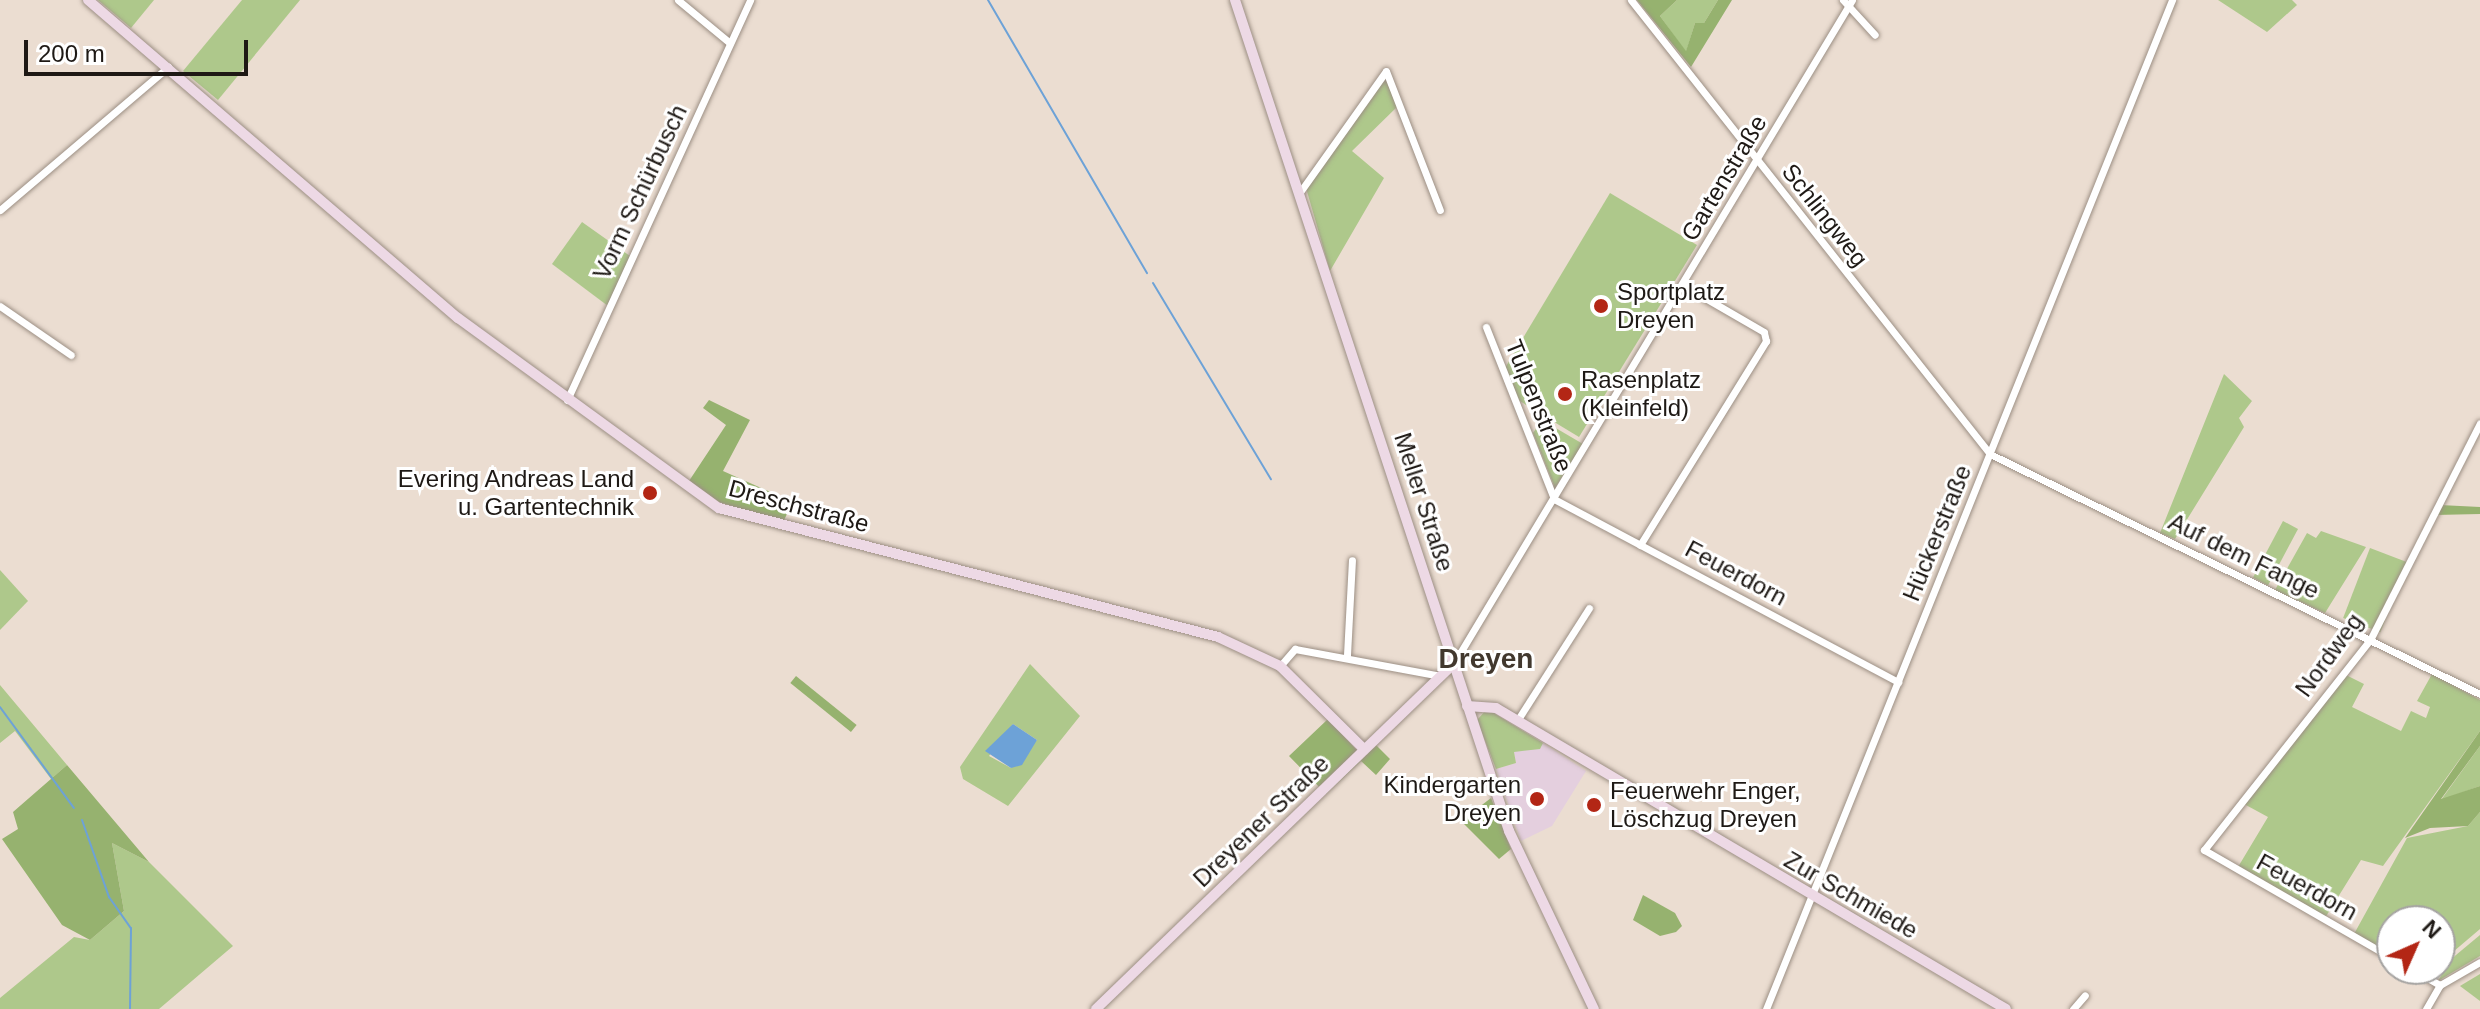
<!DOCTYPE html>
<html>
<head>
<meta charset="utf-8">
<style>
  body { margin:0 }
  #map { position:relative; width:2480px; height:1009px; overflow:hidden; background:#ebddd1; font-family:Helvetica,sans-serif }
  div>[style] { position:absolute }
  .education>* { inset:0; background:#e4cfde }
  .green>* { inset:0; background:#aec88b; transform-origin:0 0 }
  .forest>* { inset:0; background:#96b26f; transform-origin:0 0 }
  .water>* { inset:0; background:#6da2d7 }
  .stream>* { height:2px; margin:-1px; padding:0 1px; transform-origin:1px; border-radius:1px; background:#6da2d7 }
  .roads { filter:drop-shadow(0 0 2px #9c8f84) drop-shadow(0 0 2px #9c8f84) }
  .street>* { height:7px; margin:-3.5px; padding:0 3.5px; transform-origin:3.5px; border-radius:3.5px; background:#fff }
  .secondary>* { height:10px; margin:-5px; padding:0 5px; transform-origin:5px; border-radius:5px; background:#edd9e5 }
  .dots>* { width:22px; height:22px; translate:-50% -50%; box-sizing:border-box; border:4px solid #fff; border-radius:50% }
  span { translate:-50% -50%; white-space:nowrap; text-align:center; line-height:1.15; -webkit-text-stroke:6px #fff; paint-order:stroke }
  .street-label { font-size:24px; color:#1e1915 }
  .poi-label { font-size:24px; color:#1e1915 }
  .left { translate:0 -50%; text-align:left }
  .right { translate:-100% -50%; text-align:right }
  .quarter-label { font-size:28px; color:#42382e; font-weight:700 }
  .north { position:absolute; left:2376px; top:905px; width:80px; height:80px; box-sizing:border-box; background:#fff; border:2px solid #a5a3a1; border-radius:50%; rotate:45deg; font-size:22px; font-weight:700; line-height:32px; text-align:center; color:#1e1915 }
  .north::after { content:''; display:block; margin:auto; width:28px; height:36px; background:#b32615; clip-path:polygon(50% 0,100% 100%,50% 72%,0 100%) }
  .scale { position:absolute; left:24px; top:40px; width:224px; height:36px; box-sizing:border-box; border:4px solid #1e1915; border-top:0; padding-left:10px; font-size:24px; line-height:28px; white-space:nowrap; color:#1e1915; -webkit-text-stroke:6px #fff; paint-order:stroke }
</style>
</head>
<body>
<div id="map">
  <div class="education">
    <div style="clip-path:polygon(1543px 743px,1586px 771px,1552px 826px,1521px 841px,1496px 769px,1516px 763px,1514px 752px)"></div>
  </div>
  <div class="green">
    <div style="clip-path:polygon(98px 0,154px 0,131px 28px)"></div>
    <div style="clip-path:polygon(242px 0,300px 0,218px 100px,183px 71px)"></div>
    <div style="clip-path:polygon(1677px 0,1718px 0,1704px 23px,1695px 23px,1686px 52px,1660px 16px)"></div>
    <div style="clip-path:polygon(2218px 0,2292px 0,2297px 5px,2267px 32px)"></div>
    <div style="clip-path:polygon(1385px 76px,1399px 105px,1352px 151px,1384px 178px,1330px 271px,1306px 188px)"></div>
    <div style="clip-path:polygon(1610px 193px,1697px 245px,1579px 437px,1518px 400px,1505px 368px)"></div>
    <div style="clip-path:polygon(582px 222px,630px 256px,608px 306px,552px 264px)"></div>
    <div style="clip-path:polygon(2224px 374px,2252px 401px,2239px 418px,2244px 427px,2175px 539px,2160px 533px)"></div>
    <div style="clip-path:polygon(1542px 420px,1583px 444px,1555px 488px,1533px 433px)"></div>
    <div style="left:2283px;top:521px;width:17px;height:64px;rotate:28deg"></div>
    <div style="clip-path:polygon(2321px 531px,2366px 547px,2325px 613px,2275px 590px,2307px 533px,2316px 538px)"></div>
    <div style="left:2370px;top:548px;width:40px;height:75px;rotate:21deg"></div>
    <div style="clip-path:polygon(0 570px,28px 601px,0 630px)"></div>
    <div style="clip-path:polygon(evenodd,1030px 664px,1080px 716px,1008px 806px,963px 779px,960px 767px,1030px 664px,1013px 724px,1037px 740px,1011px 768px,989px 756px,1013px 724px)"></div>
    <div style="clip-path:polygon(2432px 674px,2480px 700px,2480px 731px,2383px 866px,2361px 860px,2325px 918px,2238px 867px,2268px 817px,2244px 804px,2346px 675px,2364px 684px,2352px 707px,2401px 731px,2411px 711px,2426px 718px,2430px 707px,2417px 701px)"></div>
    <div style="clip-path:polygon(0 685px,67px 765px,51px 779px,15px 731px,0 743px)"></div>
    <div style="clip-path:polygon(1487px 709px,1543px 743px,1540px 749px,1514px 752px,1516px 763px,1496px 769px,1477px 720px)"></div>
    <div style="clip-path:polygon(2480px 746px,2480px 786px,2441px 800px)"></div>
    <div style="clip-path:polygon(2480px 812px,2480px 929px,2440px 963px,2440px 921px,2392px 921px,2392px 955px,2354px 934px,2407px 838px,2468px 826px)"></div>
    <div style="clip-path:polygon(112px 843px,149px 862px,233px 946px,159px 1009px,0 1009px,0 998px,74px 937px,90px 940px,124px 911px)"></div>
    <div style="clip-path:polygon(2480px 935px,2480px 956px,2438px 981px,2450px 960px)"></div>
    <div style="clip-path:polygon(2480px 974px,2480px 1001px,2460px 986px)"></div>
  </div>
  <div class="forest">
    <div style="clip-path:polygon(1637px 0,1677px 0,1660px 16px,1686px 51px,1695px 23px,1704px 23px,1718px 0,1732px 0,1691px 67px)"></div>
    <div style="clip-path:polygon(709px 400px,750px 420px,723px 471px,793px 502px,783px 522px,719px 502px,689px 481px,726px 425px,703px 408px)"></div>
    <div style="clip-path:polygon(2440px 505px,2480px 507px,2480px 514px,2435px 515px)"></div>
    <div style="left:796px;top:676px;width:78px;height:9px;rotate:39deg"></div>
    <div style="clip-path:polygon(1328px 719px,1363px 757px,1376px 745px,1390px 759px,1376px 775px,1361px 761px,1326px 794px,1289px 756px)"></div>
    <div style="clip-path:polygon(2480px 731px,2480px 746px,2441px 799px,2480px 786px,2480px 812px,2468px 826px,2430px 828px,2405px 838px)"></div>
    <div style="clip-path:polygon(67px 765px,149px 862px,112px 843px,124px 911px,90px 940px,62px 925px,2px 839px,18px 829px,13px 812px)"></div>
    <div style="clip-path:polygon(1491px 798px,1511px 849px,1499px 859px,1461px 821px)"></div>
    <div style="clip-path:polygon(1643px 895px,1675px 913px,1682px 926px,1676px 932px,1660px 936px,1633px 920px)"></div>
  </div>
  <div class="water">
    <div style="clip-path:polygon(1013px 724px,1037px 740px,1022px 765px,1011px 768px,985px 751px)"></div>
  </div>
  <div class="stream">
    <div style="left:988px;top:0;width:316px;rotate:59.8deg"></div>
    <div style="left:1153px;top:283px;width:229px;rotate:59deg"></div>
    <div style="left:0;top:707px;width:125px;rotate:53.8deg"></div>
    <div style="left:82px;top:820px;width:82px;rotate:70.7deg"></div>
    <div style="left:109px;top:897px;width:38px;rotate:55deg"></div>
    <div style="left:131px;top:928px;width:81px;rotate:90.7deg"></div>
  </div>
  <div class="roads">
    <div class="street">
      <div style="left:678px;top:0;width:67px;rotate:39.6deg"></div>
      <div style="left:1631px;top:0;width:579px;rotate:51.66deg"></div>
      <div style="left:1990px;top:454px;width:546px;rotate:26.1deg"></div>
      <div style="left:1843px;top:0;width:47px;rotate:47.6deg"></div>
      <div style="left:1386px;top:71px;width:149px;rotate:68.8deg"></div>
      <div style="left:1300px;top:192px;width:148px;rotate:-54.6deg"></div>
      <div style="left:0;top:210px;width:221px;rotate:-40.4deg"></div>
      <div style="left:0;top:306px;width:86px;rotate:34.6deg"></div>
      <div style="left:1486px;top:327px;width:185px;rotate:68.4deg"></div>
      <div style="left:567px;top:400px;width:440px;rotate:-65.4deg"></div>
      <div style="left:1554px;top:499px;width:390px;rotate:28deg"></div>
      <div style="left:1640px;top:545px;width:240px;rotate:-58.3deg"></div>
      <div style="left:1766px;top:341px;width:9px;rotate:-103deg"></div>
      <div style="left:1764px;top:332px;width:94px;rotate:-149.9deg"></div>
      <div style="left:1347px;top:655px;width:95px;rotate:-87deg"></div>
      <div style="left:1454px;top:663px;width:773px;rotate:-59.02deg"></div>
      <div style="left:1280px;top:666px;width:23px;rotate:-49deg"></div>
      <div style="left:1295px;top:649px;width:147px;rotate:10.5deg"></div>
      <div style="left:1517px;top:721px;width:134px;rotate:-57.5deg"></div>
      <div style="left:2392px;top:958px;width:217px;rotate:-150.1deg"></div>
      <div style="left:2204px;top:850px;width:268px;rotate:-51.7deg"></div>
      <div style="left:2370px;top:640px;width:243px;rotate:-63.1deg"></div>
      <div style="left:2412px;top:969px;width:32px;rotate:30deg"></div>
      <div style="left:1766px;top:1009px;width:1088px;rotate:-68.08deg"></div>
      <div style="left:2073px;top:1009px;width:18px;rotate:-49deg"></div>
      <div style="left:2426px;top:1009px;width:28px;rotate:-60deg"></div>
      <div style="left:2440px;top:985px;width:46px;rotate:-29.9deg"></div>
    </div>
    <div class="secondary">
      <div style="left:88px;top:0;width:488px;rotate:40.7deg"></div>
      <div style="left:458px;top:318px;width:323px;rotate:36.1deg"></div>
      <div style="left:719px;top:508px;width:515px;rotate:14.49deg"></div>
      <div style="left:1218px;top:637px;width:68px;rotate:25.1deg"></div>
      <div style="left:1280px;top:666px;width:118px;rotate:44.7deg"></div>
      <div style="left:1235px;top:0;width:875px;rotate:71.75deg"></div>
      <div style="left:1509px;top:831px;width:197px;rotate:64.5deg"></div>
      <div style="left:1467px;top:706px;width:29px;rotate:4deg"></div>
      <div style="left:1496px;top:708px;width:592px;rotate:30.55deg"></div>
      <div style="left:1096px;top:1009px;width:498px;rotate:-44deg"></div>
    </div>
  </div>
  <div class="dots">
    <div style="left:1601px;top:306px;background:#b32615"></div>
    <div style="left:1565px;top:394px;background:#b32615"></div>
    <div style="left:650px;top:493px;background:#b32615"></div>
    <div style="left:1537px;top:799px;background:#b32615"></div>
    <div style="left:1594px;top:805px;background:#b32615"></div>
  </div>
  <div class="street-label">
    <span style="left:1724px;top:178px;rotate:-59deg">Gartenstraße</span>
    <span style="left:640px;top:192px;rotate:-65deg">Vorm Schürbusch</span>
    <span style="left:1825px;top:215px;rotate:52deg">Schlingweg</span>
    <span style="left:1539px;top:406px;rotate:68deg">Tulpenstraße</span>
    <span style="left:1424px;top:502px;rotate:72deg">Meller Straße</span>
    <span style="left:799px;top:506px;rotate:15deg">Dreschstraße</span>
    <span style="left:1937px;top:533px;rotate:-68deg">Hückerstraße</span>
    <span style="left:2244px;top:556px;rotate:26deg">Auf dem Fange</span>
    <span style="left:1736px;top:573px;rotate:28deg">Feuerdorn</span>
    <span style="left:2329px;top:655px;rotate:-54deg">Nordweg</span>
    <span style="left:1261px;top:821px;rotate:-44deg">Dreyener Straße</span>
    <span style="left:2307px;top:887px;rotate:29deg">Feuerdorn</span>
    <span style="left:1851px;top:895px;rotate:30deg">Zur Schmiede</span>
  </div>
  <div class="poi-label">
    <span class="left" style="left:1617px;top:306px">Sportplatz<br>Dreyen</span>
    <span class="left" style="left:1581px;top:394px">Rasenplatz<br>(Kleinfeld)</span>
    <span class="right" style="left:634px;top:493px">Evering Andreas Land<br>u. Gartentechnik</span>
    <span class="right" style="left:1521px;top:799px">Kindergarten<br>Dreyen</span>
    <span class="left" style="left:1610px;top:805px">Feuerwehr Enger,<br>Löschzug Dreyen</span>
  </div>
  <div class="quarter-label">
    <span style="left:1486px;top:659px">Dreyen</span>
  </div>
  <div class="north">N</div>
  <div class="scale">200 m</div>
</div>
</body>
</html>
